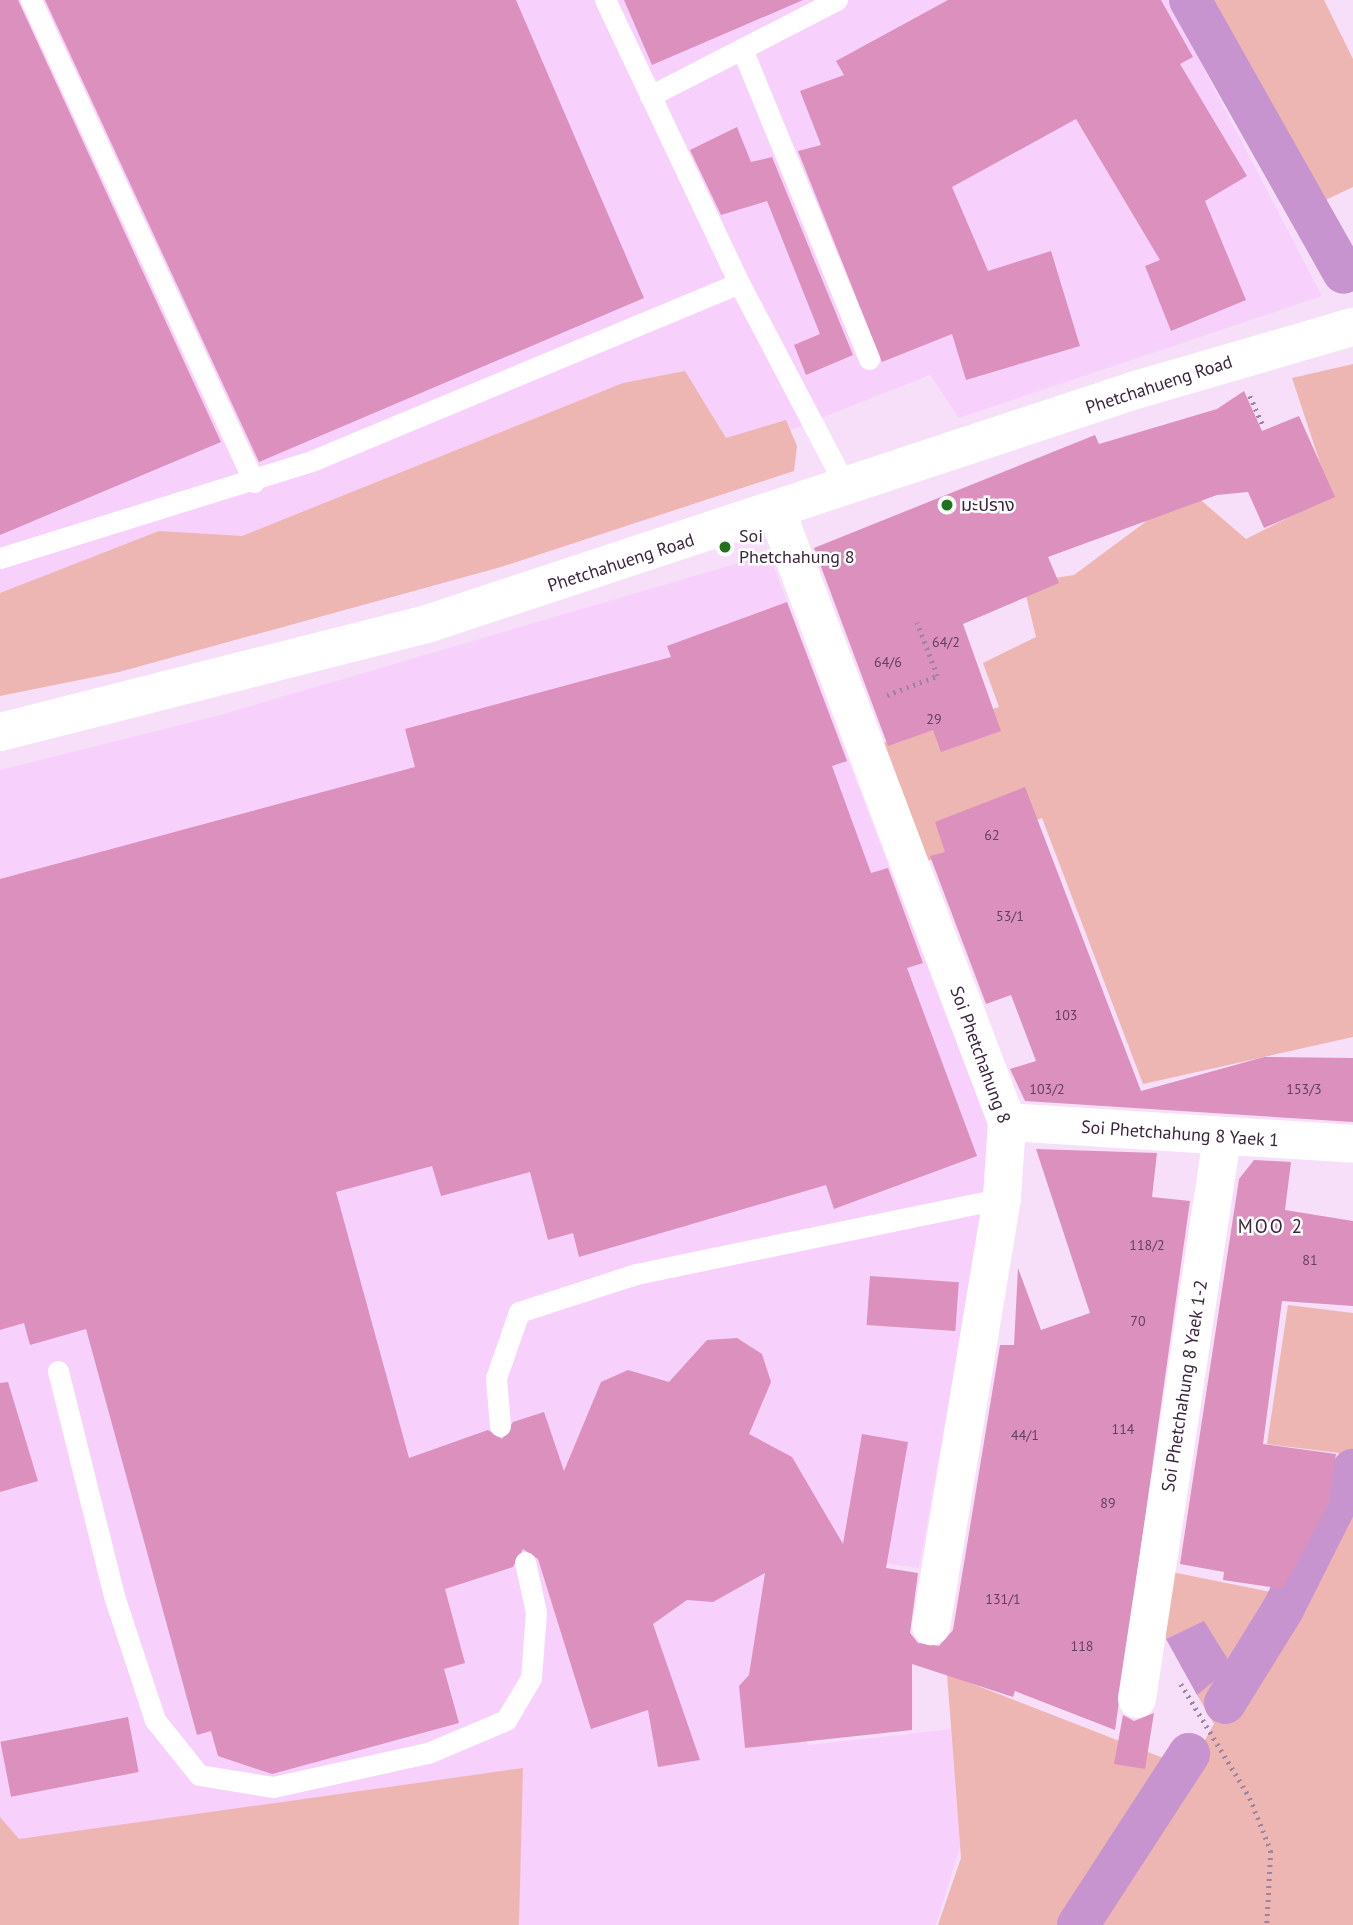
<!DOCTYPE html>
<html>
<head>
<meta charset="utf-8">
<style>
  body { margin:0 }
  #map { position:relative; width:1353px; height:1925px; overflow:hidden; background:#f7dffa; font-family:"PT Sans","Noto Sans Thai",sans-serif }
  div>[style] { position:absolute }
  .built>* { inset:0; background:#f7d1fc }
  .green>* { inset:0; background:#edb6b3 }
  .water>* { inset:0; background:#c894cf }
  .canal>* { height:42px; margin:-21px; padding:0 21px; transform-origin:21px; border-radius:21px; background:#c894cf }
  .building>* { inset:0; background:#db90be; transform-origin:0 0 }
  .path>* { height:4.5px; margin-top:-2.25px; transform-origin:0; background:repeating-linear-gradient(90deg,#9b849e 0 2px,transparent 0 7px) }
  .lane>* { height:21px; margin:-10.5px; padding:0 10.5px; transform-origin:10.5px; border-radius:10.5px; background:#fff }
  .street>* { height:38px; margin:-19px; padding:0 19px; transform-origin:19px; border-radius:19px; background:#fff }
  .secondary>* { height:38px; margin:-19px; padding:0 19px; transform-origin:19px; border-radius:19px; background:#fff }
  .dots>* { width:19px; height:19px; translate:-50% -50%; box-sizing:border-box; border:4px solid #fff; border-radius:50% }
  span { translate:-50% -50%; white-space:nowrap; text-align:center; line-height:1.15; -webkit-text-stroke:5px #fff; paint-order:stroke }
  .number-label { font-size:14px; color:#64405f }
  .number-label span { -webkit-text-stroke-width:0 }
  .street-label { font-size:18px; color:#3c253f }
  .poi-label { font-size:18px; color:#3c253f }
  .left { translate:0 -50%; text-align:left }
  .neighbourhood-label { font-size:19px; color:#3c253f; letter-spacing:2px }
</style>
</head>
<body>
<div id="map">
  <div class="built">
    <div style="clip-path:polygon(0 0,1168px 0,1322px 296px,959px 418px,930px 375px,758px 443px,0 665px)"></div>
    <div style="clip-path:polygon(769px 554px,995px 1143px,919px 1568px,822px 1555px,794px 1721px,808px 1745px,951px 1729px,960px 1847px,936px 1925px,519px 1925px,522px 1768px,19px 1840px,0 1818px,0 770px,220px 715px)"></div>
  </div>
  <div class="green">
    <div style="clip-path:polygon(1212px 0,1324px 0,1353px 59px,1353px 187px,1315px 205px)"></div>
    <div style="clip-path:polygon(1353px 364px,1353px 1037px,1143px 1084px,1042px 818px,920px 864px,873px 746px,999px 707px,983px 663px,1036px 637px,1023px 583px,1074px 575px,1148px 520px,1196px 496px,1246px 539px,1331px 496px,1292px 378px)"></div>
    <div style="clip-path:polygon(685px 371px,726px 438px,786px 420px,797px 446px,794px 471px,501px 567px,119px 672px,0 696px,0 593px,159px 531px,242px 536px,623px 383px)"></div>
    <div style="clip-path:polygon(1288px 1305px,1353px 1313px,1353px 1925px,938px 1925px,961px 1858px,947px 1674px,1189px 1768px,1214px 1724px,1197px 1695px,1204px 1622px,1166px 1639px,1161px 1620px,1167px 1571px,1286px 1595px,1318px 1526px,1264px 1513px,1269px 1487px,1334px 1498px,1339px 1453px,1267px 1444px)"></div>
    <div style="clip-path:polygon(523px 1768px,519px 1925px,0 1925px,0 1817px,19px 1839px)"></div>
  </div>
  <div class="water">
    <div style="clip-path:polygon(1204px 1621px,1232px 1666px,1197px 1695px,1166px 1639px)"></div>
  </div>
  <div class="canal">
    <div style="left:1190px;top:0;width:313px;rotate:60.6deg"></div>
    <div style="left:1225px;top:1703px;width:110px;rotate:-58.3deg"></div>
    <div style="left:1283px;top:1609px;width:156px;rotate:-63.3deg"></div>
    <div style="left:1078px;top:1925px;width:204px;rotate:-57deg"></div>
  </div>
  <div class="building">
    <div style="clip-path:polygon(0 0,18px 0,221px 442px,0 535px)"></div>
    <div style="clip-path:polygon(45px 0,516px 0,644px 298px,259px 462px)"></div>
    <div style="clip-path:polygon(624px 0,803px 0,652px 65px)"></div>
    <div style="clip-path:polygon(948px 0,1161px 0,1193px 57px,1180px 64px,1247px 176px,1205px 201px,1246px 300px,1171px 331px,1145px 266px,1160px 260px,1076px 119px,952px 187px,988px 271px,1051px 251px,1080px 346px,966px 380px,952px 334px,882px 362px,798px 151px,821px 145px,800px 91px,844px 75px,836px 61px)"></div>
    <div style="clip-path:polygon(737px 127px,751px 162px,772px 157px,853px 355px,806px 375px,794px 345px,820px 334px,767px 201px,721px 215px,690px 150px)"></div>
    <div style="clip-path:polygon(1244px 391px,1262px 431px,1299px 416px,1335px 497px,1264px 528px,1248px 492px,1217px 495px,1048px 557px,1059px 583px,963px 624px,1001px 731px,941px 752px,933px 730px,888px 746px,814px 548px,1095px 435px,1099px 444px,1217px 409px)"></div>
    <div style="clip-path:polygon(787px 602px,847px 761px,832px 766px,871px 873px,888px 868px,923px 963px,907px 968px,977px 1156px,834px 1209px,826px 1185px,579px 1257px,573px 1233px,548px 1240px,530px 1172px,441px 1196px,432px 1166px,336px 1192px,409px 1458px,488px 1430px,502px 1439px,513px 1422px,544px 1412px,564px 1471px,601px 1382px,628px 1370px,669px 1382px,707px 1340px,737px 1338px,762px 1354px,771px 1382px,749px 1434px,792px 1457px,843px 1544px,862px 1434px,908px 1442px,886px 1568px,918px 1573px,910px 1633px,918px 1643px,939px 1646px,953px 1630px,1000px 1345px,1014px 1345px,1018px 1268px,1041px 1330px,1090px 1313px,1036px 1149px,1157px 1153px,1152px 1197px,1190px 1201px,1115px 1730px,1015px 1691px,1013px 1697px,912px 1664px,912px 1730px,745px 1748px,739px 1686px,749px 1675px,765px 1573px,713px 1602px,687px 1600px,653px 1624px,700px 1760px,658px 1767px,648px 1710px,591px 1729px,538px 1559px,523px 1549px,513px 1567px,445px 1589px,465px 1663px,444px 1669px,459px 1723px,272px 1774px,218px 1756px,211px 1731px,197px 1735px,86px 1329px,30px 1345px,24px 1323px,0 1330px,0 879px,415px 767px,405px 729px,671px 657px,667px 646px)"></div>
    <div style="clip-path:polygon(1025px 787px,1141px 1091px,1264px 1057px,1353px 1058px,1353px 1122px,1025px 1101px,1010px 1069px,1036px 1061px,1011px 995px,986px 1004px,930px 856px,945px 852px,935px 822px)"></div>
    <div style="clip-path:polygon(1254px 1160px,1291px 1162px,1285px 1210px,1353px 1221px,1353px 1306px,1282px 1301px,1263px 1444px,1336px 1454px,1329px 1503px,1283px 1589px,1223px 1580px,1224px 1572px,1180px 1564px,1239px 1179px)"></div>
    <div style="left:870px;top:1276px;width:89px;height:49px;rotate:4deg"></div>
    <div style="clip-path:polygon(8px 1382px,38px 1481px,0 1492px,0 1383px)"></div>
    <div style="clip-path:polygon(1154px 1713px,1145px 1769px,1114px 1764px,1123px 1715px,1134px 1721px)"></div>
    <div style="left:128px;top:1717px;width:56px;height:130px;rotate:79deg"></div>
  </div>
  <div class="path">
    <div style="left:1250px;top:396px;width:34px;rotate:66deg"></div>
    <div style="left:887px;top:695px;width:53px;rotate:-20.8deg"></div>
    <div style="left:937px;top:676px;width:57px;rotate:-110.7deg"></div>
    <div style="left:1181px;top:1684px;width:133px;rotate:58.8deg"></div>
    <div style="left:1250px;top:1798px;width:57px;rotate:68.4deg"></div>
    <div style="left:1271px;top:1851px;width:74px;rotate:93.1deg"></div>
  </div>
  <div class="lane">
    <div style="left:31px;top:0;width:531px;rotate:65.17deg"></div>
    <div style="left:742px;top:49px;width:335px;rotate:67.7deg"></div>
    <div style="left:650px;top:96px;width:210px;rotate:-27.2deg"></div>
    <div style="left:739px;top:283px;width:228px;rotate:62.3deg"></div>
    <div style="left:0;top:558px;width:329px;rotate:-17.3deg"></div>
    <div style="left:314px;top:460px;width:460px;rotate:-22.6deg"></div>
    <div style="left:739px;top:283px;width:313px;rotate:-115.3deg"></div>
    <div style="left:58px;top:1371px;width:232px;rotate:76deg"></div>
    <div style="left:114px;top:1596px;width:131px;rotate:71.7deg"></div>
    <div style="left:155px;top:1720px;width:70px;rotate:51.3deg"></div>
    <div style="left:199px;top:1775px;width:75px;rotate:9.2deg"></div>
    <div style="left:273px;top:1787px;width:159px;rotate:-12.4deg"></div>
    <div style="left:428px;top:1753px;width:85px;rotate:-22.9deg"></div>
    <div style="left:506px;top:1720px;width:49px;rotate:-59.2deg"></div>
    <div style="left:531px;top:1678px;width:66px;rotate:-85.7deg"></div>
    <div style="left:536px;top:1612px;width:51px;rotate:-102.4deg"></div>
    <div style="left:500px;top:1426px;width:48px;rotate:-94.8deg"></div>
    <div style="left:496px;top:1378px;width:70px;rotate:-70.8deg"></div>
    <div style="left:519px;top:1312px;width:123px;rotate:-18deg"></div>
    <div style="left:636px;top:1274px;width:374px;rotate:-11.7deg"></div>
  </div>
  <div class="street">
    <div style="left:776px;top:510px;width:654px;rotate:69.32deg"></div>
    <div style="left:1007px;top:1122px;width:76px;rotate:93.8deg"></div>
    <div style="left:1002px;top:1198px;width:434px;rotate:99.4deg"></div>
    <div style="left:1007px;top:1122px;width:347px;rotate:3.6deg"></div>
    <div style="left:1137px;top:1699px;width:567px;rotate:-81.38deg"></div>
  </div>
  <div class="secondary">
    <div style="left:0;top:732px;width:444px;rotate:-14.2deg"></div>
    <div style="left:430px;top:623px;width:747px;rotate:-18.27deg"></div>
    <div style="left:1139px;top:389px;width:223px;rotate:-16.2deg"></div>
  </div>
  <div class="dots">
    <div style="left:947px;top:505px;background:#1f731d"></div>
    <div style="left:725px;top:547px;background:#1f731d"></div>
  </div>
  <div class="number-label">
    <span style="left:946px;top:642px">64/2</span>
    <span style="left:888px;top:662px">64/6</span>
    <span style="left:934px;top:719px">29</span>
    <span style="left:992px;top:835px">62</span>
    <span style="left:1010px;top:916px">53/1</span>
    <span style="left:1066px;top:1015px">103</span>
    <span style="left:1047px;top:1089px">103/2</span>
    <span style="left:1304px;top:1089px">153/3</span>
    <span style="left:1147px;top:1245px">118/2</span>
    <span style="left:1310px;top:1260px">81</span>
    <span style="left:1138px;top:1321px">70</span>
    <span style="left:1123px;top:1429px">114</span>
    <span style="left:1025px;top:1435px">44/1</span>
    <span style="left:1108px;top:1503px">89</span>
    <span style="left:1003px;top:1599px">131/1</span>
    <span style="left:1082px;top:1646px">118</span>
  </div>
  <div class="street-label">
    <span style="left:1159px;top:385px;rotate:-18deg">Phetchahueng Road</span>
    <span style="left:621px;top:563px;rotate:-18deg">Phetchahueng Road</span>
    <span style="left:980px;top:1055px;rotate:70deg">Soi Phetchahung 8</span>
    <span style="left:1180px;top:1134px;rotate:4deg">Soi Phetchahung 8 Yaek 1</span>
    <span style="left:1185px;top:1386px;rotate:-81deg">Soi Phetchahung 8 Yaek 1-2</span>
  </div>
  <div class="poi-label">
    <span class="left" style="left:961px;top:505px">มะปราง</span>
    <span class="left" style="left:739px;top:547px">Soi<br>Phetchahung 8</span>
  </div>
  <div class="neighbourhood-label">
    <span style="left:1271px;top:1227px">MOO 2</span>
  </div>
</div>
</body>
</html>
